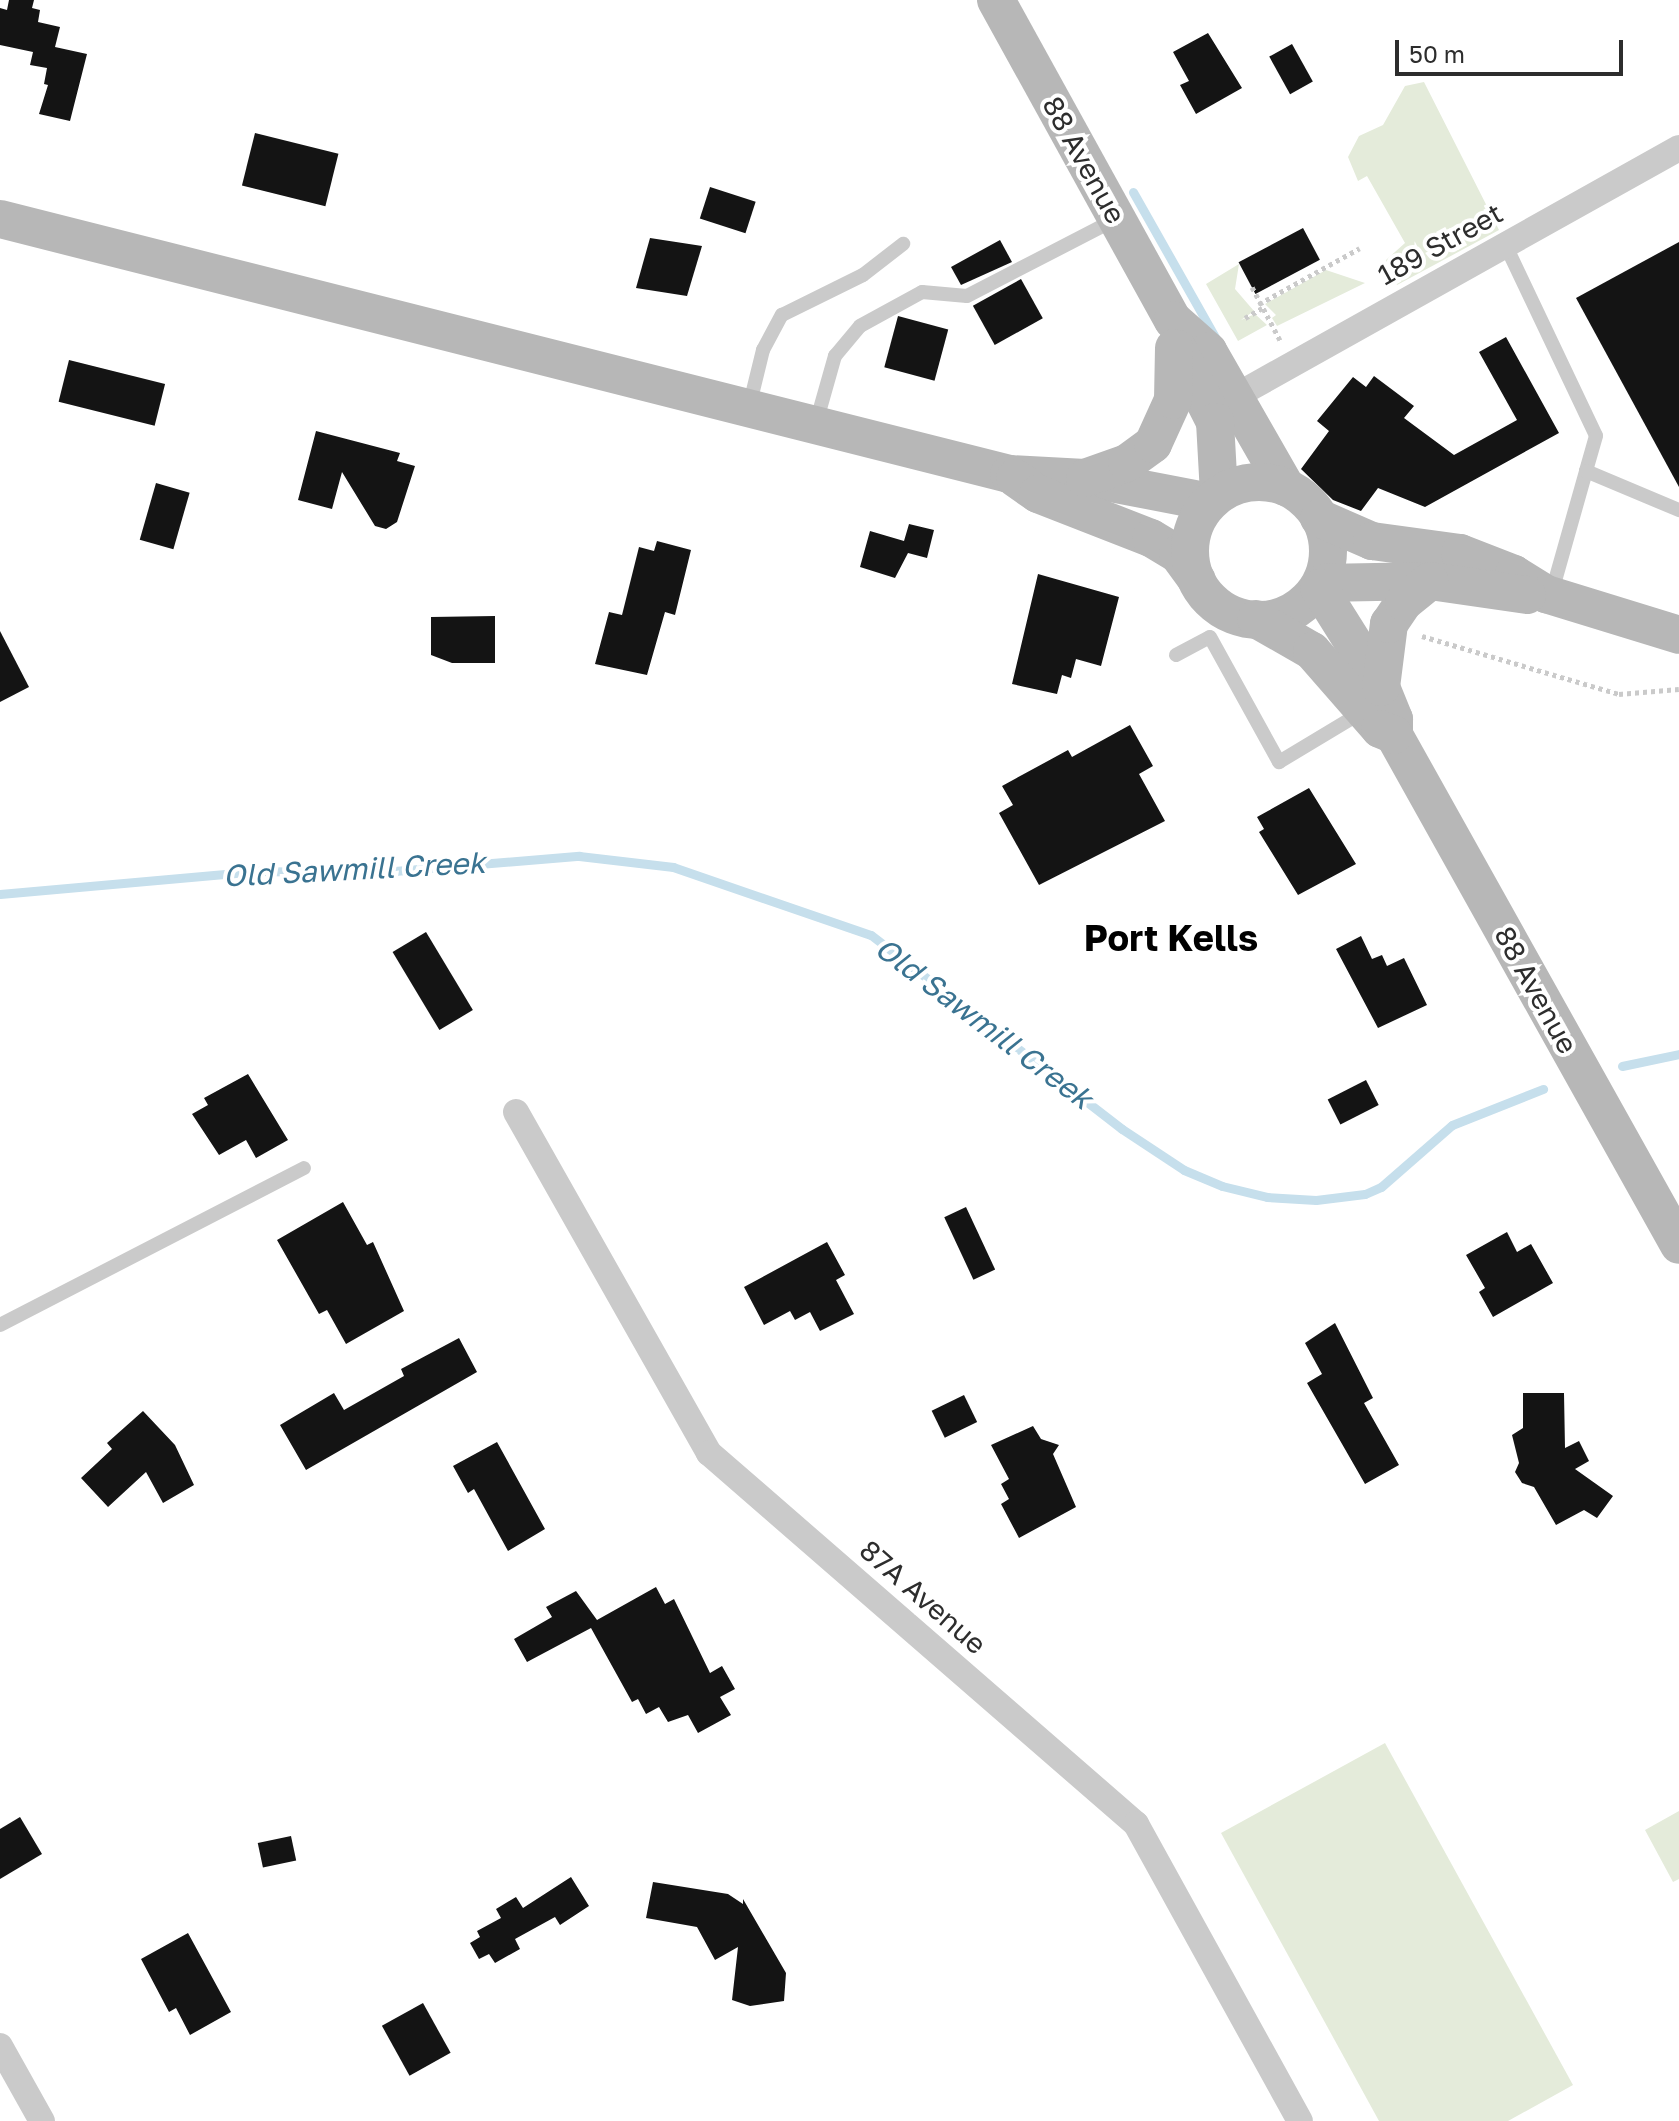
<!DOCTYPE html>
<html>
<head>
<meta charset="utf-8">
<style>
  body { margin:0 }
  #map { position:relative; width:1679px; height:2121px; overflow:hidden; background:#fff; font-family:"Golos Text",sans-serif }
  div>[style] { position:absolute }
  .green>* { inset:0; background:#e4ebda }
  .stream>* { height:9px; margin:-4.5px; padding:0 4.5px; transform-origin:4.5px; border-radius:4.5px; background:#c6dfec }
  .building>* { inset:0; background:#141414; transform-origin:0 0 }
  .path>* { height:5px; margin-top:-2.5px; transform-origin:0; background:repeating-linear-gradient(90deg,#cacaca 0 4px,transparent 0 8px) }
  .service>* { height:14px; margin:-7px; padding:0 7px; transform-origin:7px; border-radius:7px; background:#cacaca }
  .minor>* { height:26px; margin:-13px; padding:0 13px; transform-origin:13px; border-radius:13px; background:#cacaca }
  .secondary>* { height:38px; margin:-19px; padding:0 19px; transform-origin:19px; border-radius:19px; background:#b7b7b7 }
  .secondary>.ring { margin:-19px; padding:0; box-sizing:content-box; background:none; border:38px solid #b7b7b7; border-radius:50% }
  span { translate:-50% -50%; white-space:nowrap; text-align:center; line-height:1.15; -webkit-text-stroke:8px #fff; paint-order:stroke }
  .street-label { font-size:28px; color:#2d2d2d }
  .water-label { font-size:30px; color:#3a7391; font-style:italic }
  .district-label { font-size:36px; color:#000; font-weight:700 }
  .scale { position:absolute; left:1395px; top:40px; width:228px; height:36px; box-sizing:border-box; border:4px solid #2d2d2d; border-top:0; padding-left:10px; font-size:24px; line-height:28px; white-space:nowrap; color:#2d2d2d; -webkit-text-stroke:6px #fff; paint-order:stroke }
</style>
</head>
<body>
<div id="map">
  <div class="green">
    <div style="clip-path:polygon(1424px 82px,1499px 230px,1397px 285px,1386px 260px,1405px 243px,1367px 176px,1358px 181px,1348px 157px,1359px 136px,1383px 125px,1405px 86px)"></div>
    <div style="clip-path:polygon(1239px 264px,1235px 289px,1254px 311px,1241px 320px,1255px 314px,1267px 325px,1238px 341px,1206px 284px)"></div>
    <div style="clip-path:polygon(1326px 270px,1365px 283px,1277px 326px,1272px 318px,1276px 315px,1265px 304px)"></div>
    <div style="clip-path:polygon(1385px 1743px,1573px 2085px,1508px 2121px,1379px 2121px,1221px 1833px)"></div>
    <div style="clip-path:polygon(1679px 1811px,1679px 1879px,1673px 1882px,1645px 1830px)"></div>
  </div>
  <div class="stream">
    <div style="left:1133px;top:192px;width:167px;rotate:60.5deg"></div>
    <div style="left:0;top:894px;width:261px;rotate:-5.1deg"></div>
    <div style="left:260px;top:871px;width:110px;rotate:1deg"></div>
    <div style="left:370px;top:873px;width:210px;rotate:-4.7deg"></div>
    <div style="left:579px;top:856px;width:95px;rotate:6.7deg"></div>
    <div style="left:673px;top:867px;width:209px;rotate:19deg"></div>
    <div style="left:871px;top:935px;width:317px;rotate:37.7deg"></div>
    <div style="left:1122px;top:1129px;width:74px;rotate:33.5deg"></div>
    <div style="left:1184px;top:1170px;width:41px;rotate:22.8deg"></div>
    <div style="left:1222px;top:1186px;width:46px;rotate:13.7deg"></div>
    <div style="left:1267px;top:1197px;width:49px;rotate:3.5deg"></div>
    <div style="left:1316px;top:1200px;width:49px;rotate:-7deg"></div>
    <div style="left:1365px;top:1194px;width:17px;rotate:-24deg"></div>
    <div style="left:1381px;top:1187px;width:94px;rotate:-41.1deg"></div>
    <div style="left:1452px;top:1125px;width:98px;rotate:-21.6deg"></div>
    <div style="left:1622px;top:1066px;width:58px;rotate:-11.9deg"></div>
  </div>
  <div class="building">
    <div style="clip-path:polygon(9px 0,34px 0,32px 8px,40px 10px,38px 22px,60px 27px,55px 47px,87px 54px,70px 121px,39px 114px,48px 85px,44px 84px,47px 68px,30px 65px,33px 52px,0 45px,0 8px,7px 10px)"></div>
    <div style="clip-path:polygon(1208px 33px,1242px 88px,1196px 114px,1180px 85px,1189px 81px,1173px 52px)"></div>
    <div style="left:1292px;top:44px;width:43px;height:26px;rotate:61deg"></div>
    <div style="left:255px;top:133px;width:86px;height:54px;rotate:14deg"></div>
    <div style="left:710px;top:187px;width:48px;height:33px;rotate:18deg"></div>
    <div style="left:1303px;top:228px;width:36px;height:73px;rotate:62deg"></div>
    <div style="clip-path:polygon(650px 238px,702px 246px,687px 296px,636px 288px)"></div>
    <div style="clip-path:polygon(1000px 240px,1012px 262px,961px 285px,951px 267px)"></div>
    <div style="clip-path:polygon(1679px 242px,1679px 487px,1576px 298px)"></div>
    <div style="left:1021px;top:279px;width:45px;height:55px;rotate:61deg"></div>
    <div style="left:898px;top:316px;width:52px;height:53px;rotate:15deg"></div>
    <div style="clip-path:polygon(1506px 337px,1559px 433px,1425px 507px,1378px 488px,1361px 511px,1333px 500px,1301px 469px,1329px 431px,1317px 421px,1353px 377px,1366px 387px,1374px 376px,1414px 406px,1404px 418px,1454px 455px,1517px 420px,1479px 352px)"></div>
    <div style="left:69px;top:360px;width:99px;height:43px;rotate:14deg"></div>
    <div style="clip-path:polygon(316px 431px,400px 453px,397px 461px,415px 466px,397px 522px,386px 529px,375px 526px,342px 472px,332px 509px,298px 500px)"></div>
    <div style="left:156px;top:483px;width:35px;height:59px;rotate:16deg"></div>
    <div style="clip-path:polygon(909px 524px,934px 530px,927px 558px,908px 553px,895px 578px,860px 567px,870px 531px,904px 541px)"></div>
    <div style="clip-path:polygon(657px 541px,691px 550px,675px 615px,665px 612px,647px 675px,595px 664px,609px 612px,622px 615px,639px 547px,654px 551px)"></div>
    <div style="clip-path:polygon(1038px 574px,1119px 597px,1101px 666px,1076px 659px,1071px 678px,1062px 675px,1057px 694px,1012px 684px)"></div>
    <div style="clip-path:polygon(495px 616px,495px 663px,452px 663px,431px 655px,431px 617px)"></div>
    <div style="clip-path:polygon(0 631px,29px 687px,0 702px)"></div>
    <div style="clip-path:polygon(1130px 725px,1153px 766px,1139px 774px,1165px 821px,1039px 885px,999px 813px,1013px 805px,1002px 786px,1068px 750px,1072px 757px)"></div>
    <div style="clip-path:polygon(1309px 788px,1356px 864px,1298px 895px,1259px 832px,1264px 829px,1257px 817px)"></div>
    <div style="left:426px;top:932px;width:91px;height:39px;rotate:59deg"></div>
    <div style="clip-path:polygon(1361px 936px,1372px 959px,1382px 955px,1387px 966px,1404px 958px,1427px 1005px,1378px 1028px,1336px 949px)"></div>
    <div style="clip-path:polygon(248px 1074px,288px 1140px,256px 1158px,246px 1140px,219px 1155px,192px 1114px,208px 1105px,204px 1098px)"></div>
    <div style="left:1366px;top:1080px;width:28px;height:43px;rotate:63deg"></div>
    <div style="clip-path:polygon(343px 1202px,367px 1245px,373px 1242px,404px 1311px,346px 1344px,327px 1310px,319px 1314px,277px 1240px)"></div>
    <div style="left:966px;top:1207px;width:69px;height:24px;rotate:65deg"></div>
    <div style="clip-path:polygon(1507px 1232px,1517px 1252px,1531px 1244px,1553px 1283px,1493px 1317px,1479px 1292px,1485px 1288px,1466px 1255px)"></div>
    <div style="clip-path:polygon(827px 1242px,845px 1275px,836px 1280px,854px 1314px,820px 1331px,810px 1312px,795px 1320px,790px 1311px,764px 1325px,744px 1287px)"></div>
    <div style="clip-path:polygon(1335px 1323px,1373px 1398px,1364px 1403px,1399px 1465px,1365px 1484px,1307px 1383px,1322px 1374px,1305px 1343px)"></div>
    <div style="clip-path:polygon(459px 1338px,477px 1372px,306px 1470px,280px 1425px,334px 1393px,344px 1410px,404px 1376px,401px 1369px)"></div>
    <div style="clip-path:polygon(1523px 1393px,1564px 1393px,1565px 1448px,1579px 1441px,1589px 1461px,1575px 1469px,1613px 1496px,1597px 1518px,1584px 1510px,1556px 1525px,1534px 1487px,1522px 1483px,1515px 1472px,1519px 1463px,1512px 1435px,1523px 1428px)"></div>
    <div style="left:964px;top:1395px;width:30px;height:36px;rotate:64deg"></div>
    <div style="clip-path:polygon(143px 1411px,175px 1445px,194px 1485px,163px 1503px,146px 1472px,108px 1507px,81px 1478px,112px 1449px,107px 1443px)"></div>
    <div style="clip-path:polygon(1033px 1426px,1041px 1439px,1059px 1445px,1053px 1454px,1076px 1507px,1019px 1538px,1001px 1504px,1009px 1499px,1001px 1484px,1009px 1479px,991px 1445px)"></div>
    <div style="clip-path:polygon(497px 1442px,545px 1529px,508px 1551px,474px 1489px,468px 1493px,453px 1466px)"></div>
    <div style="clip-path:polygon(656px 1587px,665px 1604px,674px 1599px,710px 1673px,722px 1666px,735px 1689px,720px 1697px,731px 1715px,698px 1733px,688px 1715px,668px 1722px,659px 1707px,646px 1714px,638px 1699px,632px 1702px,591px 1628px,527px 1662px,514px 1639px,552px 1617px,546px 1607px,576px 1591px,597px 1620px)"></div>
    <div style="clip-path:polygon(20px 1817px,42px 1854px,0 1879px,0 1829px)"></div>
    <div style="left:291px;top:1836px;width:25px;height:34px;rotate:78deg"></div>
    <div style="clip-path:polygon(571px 1877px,589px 1906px,560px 1925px,555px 1917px,515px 1939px,520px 1949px,495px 1963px,489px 1954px,479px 1959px,470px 1943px,480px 1937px,477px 1931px,501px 1918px,496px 1909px,516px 1897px,523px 1908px)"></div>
    <div style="clip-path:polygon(653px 1882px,728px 1894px,743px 1904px,743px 1899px,786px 1973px,784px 2001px,750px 2006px,732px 2000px,738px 1947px,715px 1960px,697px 1927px,646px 1918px)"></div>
    <div style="clip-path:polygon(188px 1933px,231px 2012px,190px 2035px,176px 2008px,169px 2012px,141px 1959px)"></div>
    <div style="left:423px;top:2003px;width:57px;height:47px;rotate:61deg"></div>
  </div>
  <div class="path">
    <div style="left:1252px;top:287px;width:60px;rotate:62.2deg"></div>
    <div style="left:1259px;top:304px;width:115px;rotate:-29deg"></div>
    <div style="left:1245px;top:318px;width:20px;rotate:-30deg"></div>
    <div style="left:1422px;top:636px;width:205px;rotate:16.4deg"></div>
    <div style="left:1619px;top:694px;width:60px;rotate:-4.8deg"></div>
  </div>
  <div class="service">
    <div style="left:1505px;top:244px;width:212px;rotate:64.6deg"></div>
    <div style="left:1596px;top:436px;width:36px;rotate:106deg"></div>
    <div style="left:749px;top:407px;width:59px;rotate:-76.2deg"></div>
    <div style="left:763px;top:350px;width:40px;rotate:-62deg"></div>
    <div style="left:782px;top:315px;width:90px;rotate:-26.3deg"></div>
    <div style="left:863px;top:275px;width:51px;rotate:-37.8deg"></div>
    <div style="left:816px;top:423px;width:70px;rotate:-74.2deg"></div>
    <div style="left:835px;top:356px;width:39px;rotate:-50deg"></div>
    <div style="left:860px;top:326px;width:71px;rotate:-28.7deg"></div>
    <div style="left:922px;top:292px;width:45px;rotate:5.1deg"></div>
    <div style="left:967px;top:296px;width:165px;rotate:-27.3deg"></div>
    <div style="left:1551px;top:595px;width:129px;rotate:-74.2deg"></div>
    <div style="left:1586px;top:471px;width:101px;rotate:22.8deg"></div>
    <div style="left:1176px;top:655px;width:38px;rotate:-28deg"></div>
    <div style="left:1210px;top:637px;width:143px;rotate:61.1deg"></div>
    <div style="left:1279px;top:762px;width:99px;rotate:-31deg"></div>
    <div style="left:0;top:1325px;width:342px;rotate:-27.3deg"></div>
  </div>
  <div class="minor">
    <div style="left:1234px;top:397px;width:510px;rotate:-29.23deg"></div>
    <div style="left:516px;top:1112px;width:392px;rotate:60.5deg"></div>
    <div style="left:709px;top:1453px;width:566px;rotate:40.99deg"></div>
    <div style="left:1136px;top:1824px;width:339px;rotate:61.1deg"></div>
    <div style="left:0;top:2046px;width:86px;rotate:60.8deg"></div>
  </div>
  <div class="secondary">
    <div style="left:996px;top:0;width:366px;rotate:61.1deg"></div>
    <div style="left:1173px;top:320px;width:47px;rotate:41.5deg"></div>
    <div style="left:1208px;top:351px;width:157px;rotate:60.2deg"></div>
    <div style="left:0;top:219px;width:1041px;rotate:14.18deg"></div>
    <div style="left:1009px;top:474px;width:76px;rotate:3deg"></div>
    <div style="left:1085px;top:478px;width:127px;rotate:10.9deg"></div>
    <div style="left:1178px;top:349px;width:82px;rotate:63.1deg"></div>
    <div style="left:1215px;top:422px;width:72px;rotate:86.8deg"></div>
    <div style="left:1015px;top:478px;width:28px;rotate:35deg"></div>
    <div style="left:1038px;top:494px;width:121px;rotate:21.3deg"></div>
    <div style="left:1151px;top:538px;width:31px;rotate:31deg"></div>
    <div style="left:1178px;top:554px;width:32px;rotate:54deg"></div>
    <div style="left:1085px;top:478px;width:45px;rotate:-19.7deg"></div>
    <div style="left:1127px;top:463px;width:32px;rotate:-36deg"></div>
    <div style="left:1153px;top:444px;width:48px;rotate:-65.6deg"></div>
    <div style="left:1173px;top:400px;width:52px;rotate:-88.9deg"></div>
    <div class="ring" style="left:1190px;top:482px;width:100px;height:100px"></div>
    <div style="left:1319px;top:518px;width:58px;rotate:23.5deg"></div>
    <div style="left:1372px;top:541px;width:89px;rotate:7.8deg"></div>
    <div style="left:1460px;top:553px;width:58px;rotate:21.3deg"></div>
    <div style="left:1514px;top:574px;width:38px;rotate:32deg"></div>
    <div style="left:1546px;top:594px;width:139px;rotate:17.1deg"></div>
    <div style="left:1322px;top:583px;width:108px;rotate:-1.1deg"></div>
    <div style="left:1430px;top:581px;width:98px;rotate:8.2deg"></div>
    <div style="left:1319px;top:588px;width:117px;rotate:57.9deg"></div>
    <div style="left:1381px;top:687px;width:35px;rotate:68deg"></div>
    <div style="left:1394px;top:719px;width:16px;rotate:90deg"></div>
    <div style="left:1394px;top:735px;width:584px;rotate:60.8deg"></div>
    <div style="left:1256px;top:619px;width:64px;rotate:29.7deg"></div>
    <div style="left:1312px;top:651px;width:103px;rotate:48.9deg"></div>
    <div style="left:1380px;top:729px;width:15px;rotate:23deg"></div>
    <div style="left:1381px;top:687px;width:64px;rotate:-82.8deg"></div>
    <div style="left:1389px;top:624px;width:27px;rotate:-56deg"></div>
    <div style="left:1404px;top:602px;width:33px;rotate:-39deg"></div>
  </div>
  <div class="street-label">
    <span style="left:1084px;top:160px;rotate:61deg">88 Avenue</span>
    <span style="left:1440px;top:244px;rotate:-29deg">189 Street</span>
    <span style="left:1536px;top:990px;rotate:61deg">88 Avenue</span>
    <span style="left:923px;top:1597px;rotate:41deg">87A Avenue</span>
  </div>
  <div class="water-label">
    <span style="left:354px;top:869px;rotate:-3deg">Old Sawmill Creek</span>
    <span style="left:984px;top:1023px;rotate:37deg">Old Sawmill Creek</span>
  </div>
  <div class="district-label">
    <span style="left:1171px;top:938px">Port Kells</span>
  </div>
  <div class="scale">50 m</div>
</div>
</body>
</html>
